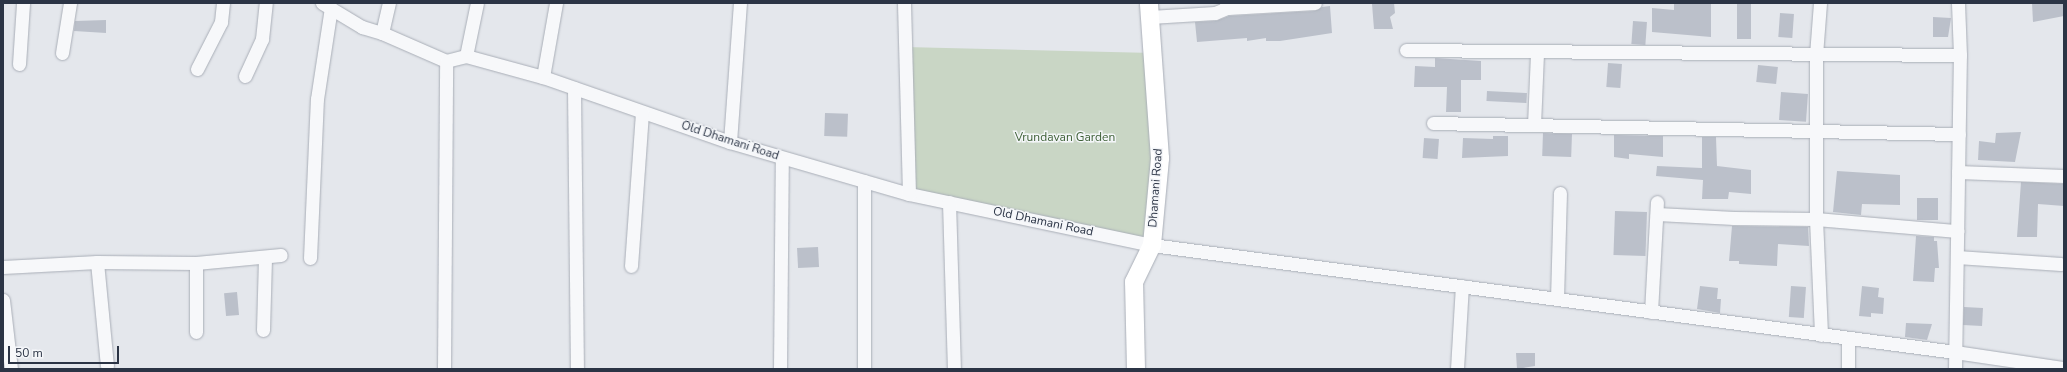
<!DOCTYPE html>
<html>
<head>
<meta charset="utf-8">
<style>
  body { margin:0 }
  #map { position:relative; width:2067px; height:372px; overflow:hidden; background:#e4e7ec; font-family:"Nunito Sans",sans-serif }
  div>[style] { position:absolute }
  .green>* { inset:0; background:#c9d6c5 }
  .building>* { inset:0; background:#bbc0ca; transform-origin:0 0 }
  .roads { filter:drop-shadow(0 0 1px #a9aeb7) drop-shadow(0 0 1px #a9aeb7) }
  .street>* { height:13px; margin:-6.5px; padding:0 6.5px; transform-origin:6.5px; border-radius:6.5px; background:#f7f8fa }
  .secondary>* { height:18px; margin:-9px; padding:0 9px; transform-origin:9px; border-radius:9px; background:#fff }
  span { translate:-50% -50%; white-space:nowrap; text-align:center; line-height:1.15; -webkit-text-stroke:3px #f4f6f9; paint-order:stroke }
  .park-label { font-size:12px; color:#3f6138 }
  .street-label { font-size:12px; color:#2b3445 }
  .frame { position:absolute; inset:0; border:4px solid #2b3445; pointer-events:none }
  .scale { position:absolute; left:8px; top:346px; width:111px; height:18px; box-sizing:border-box; border:2px solid #2b3445; border-top:0; padding-left:5px; font-size:12px; line-height:14px; white-space:nowrap; color:#2b3445; -webkit-text-stroke:3px #f4f6f9; paint-order:stroke }
</style>
</head>
<body>
<div id="map">
  <div class="green">
    <div style="clip-path:polygon(905px 47px,1153px 53px,1152px 245px,909px 194px)"></div>
  </div>
  <div class="building">
    <div style="clip-path:polygon(1394px 3px,1395px 13px,1390px 17px,1393px 29px,1374px 29px,1372px 4px)"></div>
    <div style="clip-path:polygon(1674px 3px,1711px 3px,1711px 37px,1652px 32px,1652px 8px,1674px 10px)"></div>
    <div style="left:1737px;top:3px;width:14px;height:36px"></div>
    <div style="clip-path:polygon(2032px 3px,2064px 3px,2064px 16px,2033px 22px)"></div>
    <div style="clip-path:polygon(1330px 6px,1332px 33px,1280px 41px,1266px 41px,1266px 38px,1247px 41px,1247px 38px,1197px 42px,1195px 22px,1216px 21px,1229px 16px,1315px 11px,1322px 7px)"></div>
    <div style="left:1780px;top:13px;width:14px;height:24px;rotate:4deg"></div>
    <div style="clip-path:polygon(1933px 17px,1951px 18px,1948px 37px,1933px 37px)"></div>
    <div style="clip-path:polygon(106px 20px,106px 33px,74px 31px,75px 21px)"></div>
    <div style="left:1633px;top:21px;width:14px;height:23px;rotate:4deg"></div>
    <div style="clip-path:polygon(1435px 58px,1481px 61px,1481px 80px,1461px 80px,1461px 112px,1446px 112px,1447px 87px,1414px 87px,1415px 66px,1435px 67px)"></div>
    <div style="left:1608px;top:63px;width:14px;height:24px;rotate:4deg"></div>
    <div style="left:1758px;top:65px;width:20px;height:17px;rotate:6deg"></div>
    <div style="left:1487px;top:91px;width:40px;height:10px;rotate:3deg"></div>
    <div style="left:1781px;top:92px;width:27px;height:28px;rotate:4deg"></div>
    <div style="left:825px;top:113px;width:23px;height:23px;rotate:2deg"></div>
    <div style="clip-path:polygon(2021px 132px,2015px 162px,1978px 160px,1979px 141px,1995px 143px,1996px 133px)"></div>
    <div style="left:1543px;top:133px;width:29px;height:23px;rotate:2deg"></div>
    <div style="clip-path:polygon(1614px 135px,1663px 136px,1663px 157px,1629px 154px,1629px 159px,1614px 157px)"></div>
    <div style="clip-path:polygon(1493px 136px,1508px 136px,1508px 156px,1462px 158px,1463px 138px,1493px 139px)"></div>
    <div style="clip-path:polygon(1702px 137px,1716px 137px,1717px 166px,1751px 170px,1751px 194px,1729px 192px,1728px 199px,1702px 199px,1703px 180px,1656px 176px,1657px 166px,1702px 168px)"></div>
    <div style="left:1424px;top:138px;width:15px;height:20px;rotate:4deg"></div>
    <div style="clip-path:polygon(1837px 171px,1900px 175px,1900px 205px,1862px 204px,1861px 215px,1833px 212px)"></div>
    <div style="clip-path:polygon(2021px 182px,2064px 184px,2064px 206px,2038px 204px,2037px 237px,2017px 237px)"></div>
    <div style="left:1917px;top:198px;width:21px;height:22px"></div>
    <div style="left:1615px;top:211px;width:32px;height:44px;rotate:2deg"></div>
    <div style="clip-path:polygon(1732px 226px,1808px 227px,1809px 246px,1778px 244px,1777px 266px,1739px 264px,1739px 261px,1729px 261px)"></div>
    <div style="clip-path:polygon(1916px 236px,1934px 237px,1934px 241px,1937px 241px,1939px 268px,1935px 268px,1934px 282px,1913px 281px)"></div>
    <div style="left:818px;top:247px;width:20px;height:21px;rotate:87deg"></div>
    <div style="clip-path:polygon(1700px 286px,1718px 288px,1717px 299px,1721px 299px,1720px 313px,1697px 309px)"></div>
    <div style="left:1791px;top:286px;width:15px;height:31px;rotate:4deg"></div>
    <div style="clip-path:polygon(1862px 286px,1879px 288px,1878px 297px,1884px 298px,1883px 314px,1871px 313px,1871px 317px,1859px 316px)"></div>
    <div style="left:237px;top:292px;width:23px;height:13px;rotate:85deg"></div>
    <div style="left:1964px;top:307px;width:19px;height:18px;rotate:3deg"></div>
    <div style="clip-path:polygon(1906px 323px,1932px 324px,1927px 340px,1905px 337px)"></div>
    <div style="clip-path:polygon(1516px 353px,1535px 353px,1535px 366px,1517px 369px)"></div>
  </div>
  <div class="roads">
    <div class="street">
      <div style="left:322px;top:3px;width:47px;rotate:31deg"></div>
      <div style="left:362px;top:27px;width:21px;rotate:17deg"></div>
      <div style="left:382px;top:33px;width:70px;rotate:23.6deg"></div>
      <div style="left:446px;top:61px;width:21px;rotate:-14deg"></div>
      <div style="left:466px;top:56px;width:80px;rotate:15.3deg"></div>
      <div style="left:543px;top:77px;width:198px;rotate:19.2deg"></div>
      <div style="left:730px;top:142px;width:186px;rotate:16.2deg"></div>
      <div style="left:909px;top:194px;width:248px;rotate:11.9deg"></div>
      <div style="left:1152px;top:245px;width:810px;rotate:7.59deg"></div>
      <div style="left:1955px;top:352px;width:110px;rotate:8.4deg"></div>
      <div style="left:904px;top:3px;width:191px;rotate:88.5deg"></div>
      <div style="left:1820px;top:3px;width:52px;rotate:94.4deg"></div>
      <div style="left:1816px;top:55px;width:164px;rotate:90deg"></div>
      <div style="left:1816px;top:219px;width:116px;rotate:87.5deg"></div>
      <div style="left:1228px;top:8px;width:87px;rotate:-3.3deg"></div>
      <div style="left:1150px;top:17px;width:65px;rotate:-3.5deg"></div>
      <div style="left:1215px;top:13px;width:13px;rotate:-23deg"></div>
      <div style="left:1227px;top:8px;width:5px;rotate:-101deg"></div>
      <div style="left:382px;top:33px;width:31px;rotate:-77deg"></div>
      <div style="left:1406px;top:50px;width:554px;rotate:0.52deg"></div>
      <div style="left:62px;top:53px;width:51px;rotate:-80.9deg"></div>
      <div style="left:466px;top:56px;width:54px;rotate:-78.3deg"></div>
      <div style="left:19px;top:64px;width:61px;rotate:-86.2deg"></div>
      <div style="left:197px;top:69px;width:53px;rotate:-62.9deg"></div>
      <div style="left:221px;top:22px;width:19px;rotate:-84deg"></div>
      <div style="left:245px;top:76px;width:41px;rotate:-65.3deg"></div>
      <div style="left:262px;top:39px;width:36px;rotate:-84deg"></div>
      <div style="left:543px;top:77px;width:75px;rotate:-80deg"></div>
      <div style="left:574px;top:88px;width:281px;rotate:89.4deg"></div>
      <div style="left:1433px;top:123px;width:526px;rotate:1.2deg"></div>
      <div style="left:1534px;top:125px;width:72px;rotate:-87.6deg"></div>
      <div style="left:730px;top:142px;width:139px;rotate:-85.9deg"></div>
      <div style="left:1958px;top:172px;width:106px;rotate:2.2deg"></div>
      <div style="left:949px;top:202px;width:167px;rotate:88.3deg"></div>
      <div style="left:1657px;top:214px;width:77px;rotate:3deg"></div>
      <div style="left:1734px;top:218px;width:82px;rotate:0.7deg"></div>
      <div style="left:1816px;top:219px;width:142px;rotate:4.9deg"></div>
      <div style="left:1957px;top:257px;width:104px;rotate:3.9deg"></div>
      <div style="left:310px;top:258px;width:159px;rotate:-87.5deg"></div>
      <div style="left:317px;top:99px;width:92px;rotate:-81.3deg"></div>
      <div style="left:97px;top:262px;width:104px;rotate:84.5deg"></div>
      <div style="left:196px;top:263px;width:69px;rotate:90deg"></div>
      <div style="left:631px;top:266px;width:154px;rotate:-85.9deg"></div>
      <div style="left:3px;top:267px;width:94px;rotate:-3deg"></div>
      <div style="left:97px;top:262px;width:99px;rotate:0.6deg"></div>
      <div style="left:196px;top:263px;width:85px;rotate:-5.4deg"></div>
      <div style="left:1557px;top:299px;width:106px;rotate:-88.4deg"></div>
      <div style="left:3px;top:300px;width:69px;rotate:83.4deg"></div>
      <div style="left:1651px;top:312px;width:110px;rotate:-86.9deg"></div>
      <div style="left:263px;top:330px;width:73px;rotate:-88.4deg"></div>
      <div style="left:1848px;top:338px;width:31px;rotate:90deg"></div>
      <div style="left:444px;top:369px;width:308px;rotate:-89.6deg"></div>
      <div style="left:780px;top:369px;width:211px;rotate:-89.5deg"></div>
      <div style="left:864px;top:369px;width:188px;rotate:-90deg"></div>
      <div style="left:1457px;top:369px;width:83px;rotate:-86.6deg"></div>
      <div style="left:1955px;top:369px;width:314px;rotate:-89.1deg"></div>
      <div style="left:1960px;top:55px;width:52px;rotate:-92.2deg"></div>
    </div>
    <div class="secondary">
      <div style="left:1136px;top:369px;width:87px;rotate:-91.3deg"></div>
      <div style="left:1134px;top:282px;width:41px;rotate:-64.1deg"></div>
      <div style="left:1152px;top:245px;width:87px;rotate:-84.7deg"></div>
      <div style="left:1160px;top:158px;width:155px;rotate:-94.1deg"></div>
    </div>
  </div>
  <div class="park-label">
    <span style="left:1065px;top:138px">Vrundavan Garden</span>
  </div>
  <div class="street-label">
    <span style="left:730px;top:141px;rotate:18deg">Old Dhamani Road</span>
    <span style="left:1156px;top:188px;rotate:-86deg">Dhamani Road</span>
    <span style="left:1043px;top:222px;rotate:12deg">Old Dhamani Road</span>
  </div>
  <div class="frame"></div>
  <div class="scale">50 m</div>
</div>
</body>
</html>
